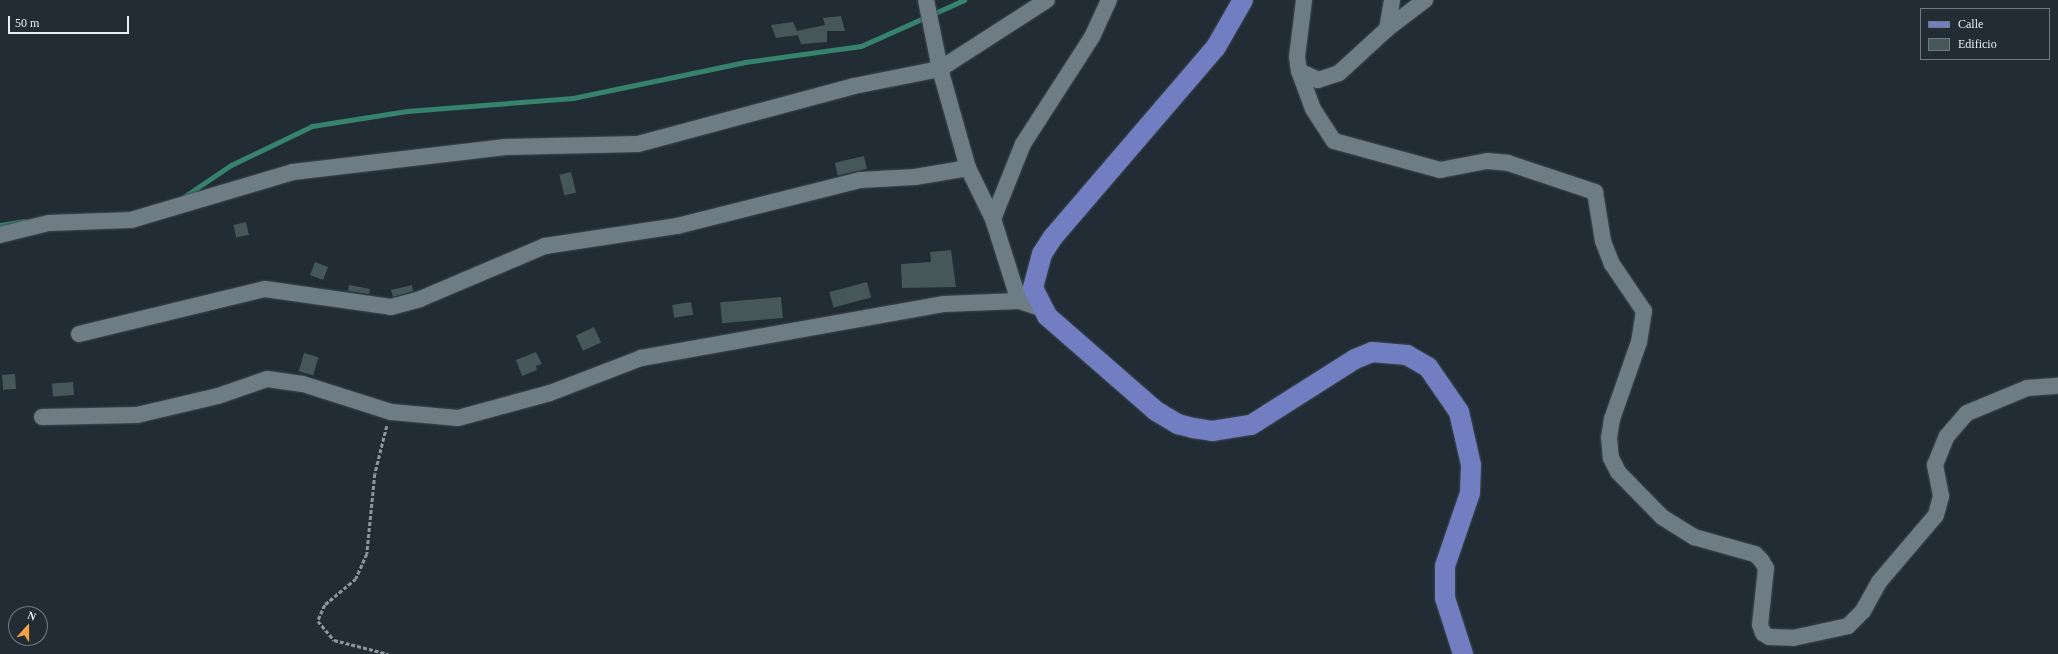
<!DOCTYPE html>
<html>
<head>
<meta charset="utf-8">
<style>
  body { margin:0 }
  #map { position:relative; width:2058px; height:654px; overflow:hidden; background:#212c35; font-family:Georgia,serif }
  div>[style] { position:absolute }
  .stream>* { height:5px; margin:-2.5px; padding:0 2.5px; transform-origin:2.5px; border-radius:2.5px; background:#36826c }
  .building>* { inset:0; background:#455759; transform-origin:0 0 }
  .path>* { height:2.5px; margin-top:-1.25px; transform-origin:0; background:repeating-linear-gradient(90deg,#8d969d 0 4px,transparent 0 6px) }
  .roads { filter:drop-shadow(0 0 1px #3f4950) drop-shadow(0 0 1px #3f4950) }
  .minor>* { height:16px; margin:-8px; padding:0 8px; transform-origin:8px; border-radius:8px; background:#6e7c86 }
  .major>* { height:20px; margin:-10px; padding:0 10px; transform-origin:10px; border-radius:10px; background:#717ec1 }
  span { translate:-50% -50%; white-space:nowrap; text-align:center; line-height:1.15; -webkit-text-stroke:3.5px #212c35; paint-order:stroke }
  .legend { position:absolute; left:1920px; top:8px; width:130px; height:52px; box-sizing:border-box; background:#212c35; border:1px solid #707a81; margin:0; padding:5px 7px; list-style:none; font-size:12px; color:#e7eff4 }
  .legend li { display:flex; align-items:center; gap:8px; height:20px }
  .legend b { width:20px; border:1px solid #707a81 }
  .north { position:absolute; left:8px; top:606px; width:40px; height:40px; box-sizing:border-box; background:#212c35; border:1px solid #707a81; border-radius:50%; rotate:21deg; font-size:11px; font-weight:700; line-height:16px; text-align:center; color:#e7eff4 }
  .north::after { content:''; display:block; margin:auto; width:14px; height:18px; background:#f5a346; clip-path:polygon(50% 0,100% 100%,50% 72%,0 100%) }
  .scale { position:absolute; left:8px; top:16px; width:121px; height:18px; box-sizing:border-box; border:2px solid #e7eff4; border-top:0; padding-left:5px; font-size:12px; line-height:14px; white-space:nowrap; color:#e7eff4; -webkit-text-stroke:3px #212c35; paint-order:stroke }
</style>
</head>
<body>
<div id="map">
  <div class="stream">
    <div style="left:182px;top:198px;width:59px;rotate:-34deg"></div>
    <div style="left:231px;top:165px;width:90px;rotate:-25.7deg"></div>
    <div style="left:312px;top:126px;width:96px;rotate:-9deg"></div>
    <div style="left:407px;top:111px;width:167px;rotate:-4.5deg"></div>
    <div style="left:573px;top:98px;width:176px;rotate:-11.8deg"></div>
    <div style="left:745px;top:62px;width:117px;rotate:-7.9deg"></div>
    <div style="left:861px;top:46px;width:113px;rotate:-24.1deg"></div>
    <div style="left:0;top:225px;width:25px;rotate:-9deg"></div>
  </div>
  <div class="building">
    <div style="clip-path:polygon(841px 16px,845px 31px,827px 31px,827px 42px,801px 44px,798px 35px,776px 38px,771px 25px,793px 22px,797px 31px,825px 25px,823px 18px)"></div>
    <div style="left:864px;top:156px;width:13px;height:30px;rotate:77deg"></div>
    <div style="left:571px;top:172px;width:21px;height:12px;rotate:76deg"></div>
    <div style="left:246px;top:222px;width:13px;height:13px;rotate:77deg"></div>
    <div style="clip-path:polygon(951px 250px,956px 287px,902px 288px,901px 264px,931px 262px,930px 252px)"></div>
    <div style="left:315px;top:262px;width:14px;height:14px;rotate:21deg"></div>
    <div style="left:867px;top:282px;width:16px;height:39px;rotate:75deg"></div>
    <div style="clip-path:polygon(349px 285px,370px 289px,369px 294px,348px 291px)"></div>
    <div style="clip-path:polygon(412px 285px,413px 291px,393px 297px,391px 290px)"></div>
    <div style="left:781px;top:297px;width:21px;height:61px;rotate:85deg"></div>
    <div style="left:691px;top:302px;width:13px;height:19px;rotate:81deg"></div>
    <div style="left:594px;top:327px;width:17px;height:20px;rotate:65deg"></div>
    <div style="clip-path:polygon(536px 352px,542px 364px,536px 366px,537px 370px,522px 376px,516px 360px)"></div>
    <div style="left:304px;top:353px;width:15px;height:19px;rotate:16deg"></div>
    <div style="left:15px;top:374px;width:15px;height:13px;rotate:86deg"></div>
    <div style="left:73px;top:382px;width:13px;height:21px;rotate:86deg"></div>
  </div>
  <div class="path">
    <div style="left:387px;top:426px;width:49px;rotate:104deg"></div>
    <div style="left:375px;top:474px;width:80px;rotate:95.7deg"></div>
    <div style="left:367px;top:554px;width:27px;rotate:114deg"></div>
    <div style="left:356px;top:579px;width:40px;rotate:140deg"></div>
    <div style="left:325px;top:605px;width:17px;rotate:114deg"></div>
    <div style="left:318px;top:621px;width:25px;rotate:50deg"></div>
    <div style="left:334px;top:640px;width:56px;rotate:14.5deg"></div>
  </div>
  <div class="roads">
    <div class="minor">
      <div style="left:926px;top:0;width:70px;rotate:78.5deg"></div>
      <div style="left:940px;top:69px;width:103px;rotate:74.2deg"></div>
      <div style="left:968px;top:168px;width:57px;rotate:63.9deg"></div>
      <div style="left:993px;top:219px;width:86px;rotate:72.4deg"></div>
      <div style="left:1304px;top:0;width:57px;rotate:97deg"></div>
      <div style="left:1297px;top:57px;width:14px;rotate:82deg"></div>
      <div style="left:1299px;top:71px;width:40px;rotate:69.8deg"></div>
      <div style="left:1313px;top:109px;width:38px;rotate:57deg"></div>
      <div style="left:1334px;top:141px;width:110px;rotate:15.3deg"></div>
      <div style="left:1440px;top:170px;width:48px;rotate:-10.8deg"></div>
      <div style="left:1487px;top:161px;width:21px;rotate:5deg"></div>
      <div style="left:1508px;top:163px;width:92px;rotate:18.4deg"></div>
      <div style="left:1595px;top:192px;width:50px;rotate:80.7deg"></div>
      <div style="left:1603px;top:241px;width:25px;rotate:69deg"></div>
      <div style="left:1612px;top:264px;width:57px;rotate:55.8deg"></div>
      <div style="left:1644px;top:311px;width:31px;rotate:99deg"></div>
      <div style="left:1639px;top:342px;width:82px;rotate:109.3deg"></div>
      <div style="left:1612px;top:419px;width:18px;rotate:99deg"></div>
      <div style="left:1609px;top:437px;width:21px;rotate:85deg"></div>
      <div style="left:1611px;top:458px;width:16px;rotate:63deg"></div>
      <div style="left:1618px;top:472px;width:63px;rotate:45.6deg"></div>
      <div style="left:1662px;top:517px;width:38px;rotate:32deg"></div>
      <div style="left:1694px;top:537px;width:63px;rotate:15.6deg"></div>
      <div style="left:1755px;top:554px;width:8px;rotate:45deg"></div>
      <div style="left:1761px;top:560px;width:9px;rotate:58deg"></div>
      <div style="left:1766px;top:568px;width:57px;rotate:96deg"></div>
      <div style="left:1760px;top:625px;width:9px;rotate:69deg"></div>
      <div style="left:1763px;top:633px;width:7px;rotate:34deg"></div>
      <div style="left:1769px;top:637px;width:24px;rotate:2deg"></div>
      <div style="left:1793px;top:638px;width:56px;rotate:-12.3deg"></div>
      <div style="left:1848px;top:626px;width:21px;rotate:-45deg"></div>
      <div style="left:1863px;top:611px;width:33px;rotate:-61deg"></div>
      <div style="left:1879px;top:582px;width:88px;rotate:-49.6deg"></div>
      <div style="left:1936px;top:515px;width:20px;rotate:-75deg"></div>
      <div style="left:1941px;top:496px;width:32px;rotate:-101deg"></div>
      <div style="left:1935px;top:465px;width:31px;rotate:-68deg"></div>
      <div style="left:1947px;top:436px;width:30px;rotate:-49deg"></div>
      <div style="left:1967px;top:413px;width:65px;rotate:-22.6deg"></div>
      <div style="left:2027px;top:388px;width:31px;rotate:-4deg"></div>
      <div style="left:1387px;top:29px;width:29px;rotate:-80deg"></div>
      <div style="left:1299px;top:71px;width:21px;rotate:25deg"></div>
      <div style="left:1318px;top:80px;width:22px;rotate:-18deg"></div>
      <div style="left:1339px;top:73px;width:65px;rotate:-42.5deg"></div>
      <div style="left:1387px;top:29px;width:48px;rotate:-37.3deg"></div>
      <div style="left:993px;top:219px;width:81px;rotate:-68.2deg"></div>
      <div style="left:1023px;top:144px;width:127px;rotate:-57.2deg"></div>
      <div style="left:1092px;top:37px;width:41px;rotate:-65.3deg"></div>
      <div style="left:0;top:235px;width:50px;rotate:-13.8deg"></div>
      <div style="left:49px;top:223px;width:82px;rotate:-2.1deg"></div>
      <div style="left:131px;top:220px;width:169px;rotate:-16.5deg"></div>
      <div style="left:293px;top:172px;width:214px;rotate:-6.7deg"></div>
      <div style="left:506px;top:147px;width:132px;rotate:-1.3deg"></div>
      <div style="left:638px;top:144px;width:224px;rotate:-15deg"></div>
      <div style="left:854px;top:86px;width:88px;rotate:-11.2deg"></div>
      <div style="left:940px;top:69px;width:127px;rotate:-32.8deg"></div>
      <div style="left:79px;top:334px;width:191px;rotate:-13.6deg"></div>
      <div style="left:265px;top:289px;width:127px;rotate:8.1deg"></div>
      <div style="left:391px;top:307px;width:30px;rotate:-15deg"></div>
      <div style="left:420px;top:299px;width:136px;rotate:-23deg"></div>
      <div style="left:545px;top:246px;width:134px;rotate:-8.6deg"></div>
      <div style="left:677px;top:226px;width:189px;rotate:-14.1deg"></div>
      <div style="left:860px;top:180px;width:55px;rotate:-3.1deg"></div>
      <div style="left:915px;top:177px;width:54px;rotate:-9.6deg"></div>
      <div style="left:42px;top:417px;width:95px;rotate:-1.2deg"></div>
      <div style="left:137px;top:415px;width:83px;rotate:-13.2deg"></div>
      <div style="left:218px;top:396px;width:52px;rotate:-19.1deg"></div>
      <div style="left:267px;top:379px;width:36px;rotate:8deg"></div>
      <div style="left:303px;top:384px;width:92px;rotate:17.7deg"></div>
      <div style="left:391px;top:412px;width:67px;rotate:5.1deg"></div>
      <div style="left:458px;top:418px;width:95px;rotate:-15.2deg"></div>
      <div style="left:550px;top:393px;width:97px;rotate:-21deg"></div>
      <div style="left:641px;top:358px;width:308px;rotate:-10.1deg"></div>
      <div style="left:944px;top:304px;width:75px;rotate:-2.3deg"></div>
      <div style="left:1019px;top:301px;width:23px;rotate:18deg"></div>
    </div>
    <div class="major">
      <div style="left:1243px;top:0;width:54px;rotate:119.9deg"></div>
      <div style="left:1216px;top:47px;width:250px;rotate:130.6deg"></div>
      <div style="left:1053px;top:237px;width:20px;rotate:123deg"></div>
      <div style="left:1042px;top:254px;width:35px;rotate:105deg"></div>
      <div style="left:1033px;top:288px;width:31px;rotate:63deg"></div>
      <div style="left:1047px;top:316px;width:145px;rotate:41.1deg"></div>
      <div style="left:1156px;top:411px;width:26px;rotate:31deg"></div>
      <div style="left:1178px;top:424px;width:16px;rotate:15deg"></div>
      <div style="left:1193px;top:428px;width:19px;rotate:9deg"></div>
      <div style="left:1212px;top:431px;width:39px;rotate:-9deg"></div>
      <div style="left:1251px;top:425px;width:123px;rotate:-32.4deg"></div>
      <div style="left:1355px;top:359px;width:18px;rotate:-22deg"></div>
      <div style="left:1372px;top:352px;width:35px;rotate:5deg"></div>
      <div style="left:1407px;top:355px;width:24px;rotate:30deg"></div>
      <div style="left:1428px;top:367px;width:55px;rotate:55.4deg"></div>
      <div style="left:1459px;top:412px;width:54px;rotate:77.2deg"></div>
      <div style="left:1471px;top:465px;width:28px;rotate:92deg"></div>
      <div style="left:1470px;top:493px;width:77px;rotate:108.9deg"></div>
      <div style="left:1445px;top:566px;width:32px;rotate:90deg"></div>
      <div style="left:1445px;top:598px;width:59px;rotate:72.2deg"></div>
    </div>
  </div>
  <ul class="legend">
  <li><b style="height:5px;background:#717ec1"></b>Calle</li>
  <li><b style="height:11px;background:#455759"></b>Edificio</li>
  </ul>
  <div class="north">N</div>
  <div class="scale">50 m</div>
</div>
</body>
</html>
